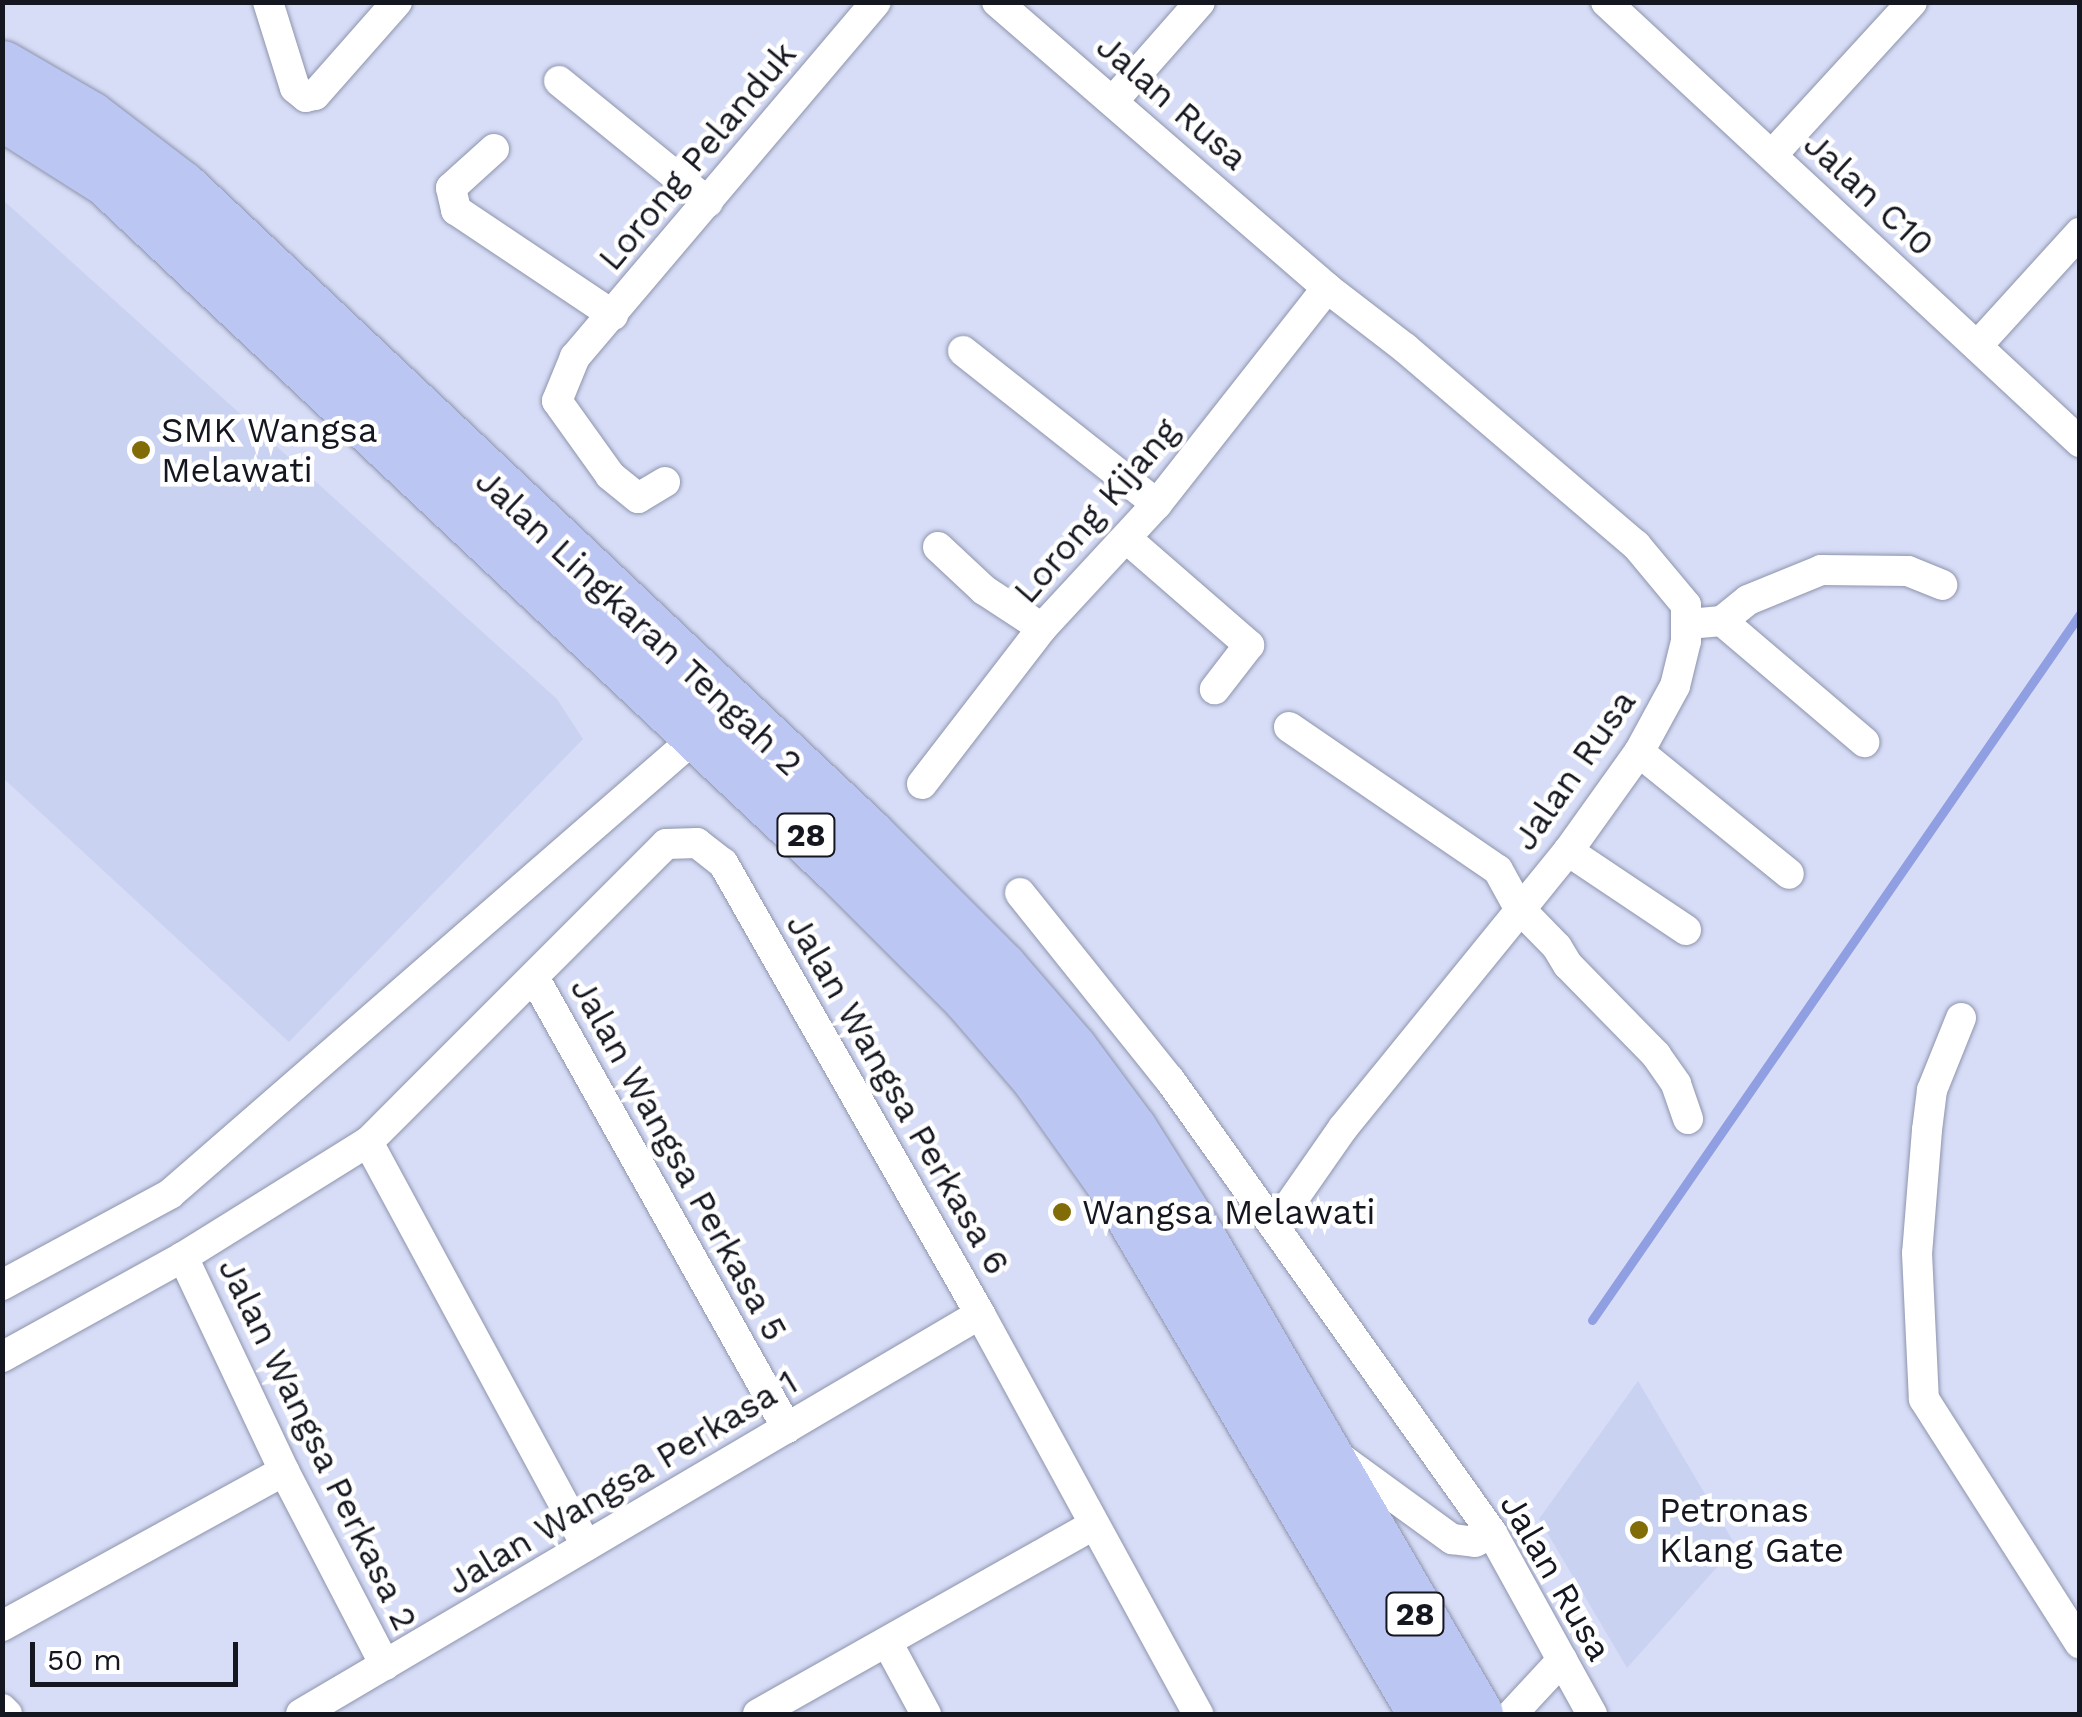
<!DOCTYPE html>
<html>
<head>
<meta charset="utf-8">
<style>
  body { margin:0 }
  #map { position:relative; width:2082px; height:1717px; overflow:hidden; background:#d7ddf7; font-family:"Work Sans",sans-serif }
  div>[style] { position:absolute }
  .built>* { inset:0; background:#cad2f2 }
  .stream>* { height:9px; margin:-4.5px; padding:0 4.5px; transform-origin:4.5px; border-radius:4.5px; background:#909ee2 }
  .roads { filter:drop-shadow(0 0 2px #8e94ac) drop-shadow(0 0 2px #8e94ac) }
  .street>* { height:30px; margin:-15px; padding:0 15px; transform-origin:15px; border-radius:15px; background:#fff }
  .highway>* { height:55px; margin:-27.5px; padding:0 27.5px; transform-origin:27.5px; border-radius:27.5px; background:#bcc6f2 }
  .dots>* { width:28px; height:28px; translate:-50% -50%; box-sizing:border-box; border:5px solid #fff; border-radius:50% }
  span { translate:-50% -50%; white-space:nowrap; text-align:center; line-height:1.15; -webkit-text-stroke:9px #fff; paint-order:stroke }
  .shield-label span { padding:2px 8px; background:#fff; border:2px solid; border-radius:8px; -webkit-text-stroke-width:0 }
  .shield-label { font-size:32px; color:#151720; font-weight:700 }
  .street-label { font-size:35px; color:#151720 }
  .poi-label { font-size:35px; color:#151720 }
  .left { translate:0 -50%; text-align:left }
  .frame { position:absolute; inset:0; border:5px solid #151720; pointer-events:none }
  .scale { position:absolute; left:30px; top:1642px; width:208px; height:45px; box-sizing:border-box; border:5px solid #151720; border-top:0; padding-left:12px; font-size:30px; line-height:35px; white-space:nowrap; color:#151720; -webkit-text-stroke:8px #fff; paint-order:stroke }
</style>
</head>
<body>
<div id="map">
  <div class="built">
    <div style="clip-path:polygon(3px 200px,557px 699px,583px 739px,289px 1042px,3px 778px)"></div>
    <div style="clip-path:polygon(1638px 1381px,1736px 1546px,1627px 1668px,1539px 1519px)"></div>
  </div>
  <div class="stream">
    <div style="left:1592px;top:1320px;width:858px;rotate:-55.35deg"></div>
  </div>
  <div class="roads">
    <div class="street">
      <div style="left:268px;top:2px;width:90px;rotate:72.6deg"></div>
      <div style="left:295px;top:88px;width:14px;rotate:39deg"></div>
      <div style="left:306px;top:97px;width:9px;rotate:-13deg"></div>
      <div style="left:315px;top:95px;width:124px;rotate:-48.6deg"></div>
      <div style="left:997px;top:2px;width:437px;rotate:40.9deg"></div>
      <div style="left:1327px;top:288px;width:98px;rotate:37.6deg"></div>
      <div style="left:1405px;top:348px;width:304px;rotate:40.5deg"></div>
      <div style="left:1636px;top:545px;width:78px;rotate:50.2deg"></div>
      <div style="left:1686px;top:605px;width:36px;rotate:90deg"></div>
      <div style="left:1686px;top:641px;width:46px;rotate:103.7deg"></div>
      <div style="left:1675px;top:686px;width:75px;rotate:118.6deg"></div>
      <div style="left:1639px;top:752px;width:122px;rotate:125.6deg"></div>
      <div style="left:1568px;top:851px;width:357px;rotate:129.1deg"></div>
      <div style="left:1343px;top:1128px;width:117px;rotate:124.9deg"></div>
      <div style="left:1606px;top:2px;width:647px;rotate:42.87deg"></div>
      <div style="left:559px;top:81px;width:192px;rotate:39.1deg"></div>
      <div style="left:1114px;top:100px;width:130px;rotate:-48.7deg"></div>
      <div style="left:494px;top:149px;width:58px;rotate:137.8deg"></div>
      <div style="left:451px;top:188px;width:23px;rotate:77deg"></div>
      <div style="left:456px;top:210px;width:189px;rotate:33.8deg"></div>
      <div style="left:1772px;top:155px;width:207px;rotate:-47.5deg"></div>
      <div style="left:1977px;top:346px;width:153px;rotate:-47.7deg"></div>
      <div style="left:963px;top:351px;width:247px;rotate:38.3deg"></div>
      <div style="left:665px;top:482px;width:31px;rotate:149deg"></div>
      <div style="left:638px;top:498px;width:36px;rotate:-141deg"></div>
      <div style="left:610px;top:475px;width:91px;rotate:-125.6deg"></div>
      <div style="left:557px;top:401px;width:48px;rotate:-67.8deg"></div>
      <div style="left:575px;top:357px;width:465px;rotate:-49.7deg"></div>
      <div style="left:1127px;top:539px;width:162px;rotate:41deg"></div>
      <div style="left:1249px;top:645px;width:56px;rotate:127.7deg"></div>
      <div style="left:938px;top:547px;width:63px;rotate:43.1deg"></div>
      <div style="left:984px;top:590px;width:69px;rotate:33.2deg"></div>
      <div style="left:1722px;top:621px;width:187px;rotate:40.4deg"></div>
      <div style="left:1688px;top:624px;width:34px;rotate:-5deg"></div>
      <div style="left:1722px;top:621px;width:33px;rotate:-39deg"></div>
      <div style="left:1748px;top:600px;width:79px;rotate:-22.3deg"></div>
      <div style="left:1821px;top:570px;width:87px;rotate:0.7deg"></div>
      <div style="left:1908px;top:571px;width:37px;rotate:22deg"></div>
      <div style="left:1289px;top:727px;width:253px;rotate:34.4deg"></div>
      <div style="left:1498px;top:870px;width:43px;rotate:61.1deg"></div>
      <div style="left:1519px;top:908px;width:54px;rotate:45.7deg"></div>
      <div style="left:1557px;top:947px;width:21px;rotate:59deg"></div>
      <div style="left:1568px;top:965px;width:126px;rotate:45.6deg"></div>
      <div style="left:1656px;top:1055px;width:35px;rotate:55deg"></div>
      <div style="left:1676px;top:1084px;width:37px;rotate:71deg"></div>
      <div style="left:1639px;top:752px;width:193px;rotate:39.1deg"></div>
      <div style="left:922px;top:784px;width:197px;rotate:-52.4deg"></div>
      <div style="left:1042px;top:628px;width:169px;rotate:-47.2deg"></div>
      <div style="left:1157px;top:504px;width:275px;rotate:-51.8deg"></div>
      <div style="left:1568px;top:851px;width:142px;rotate:33.8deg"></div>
      <div style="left:1020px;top:893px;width:240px;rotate:51.3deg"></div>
      <div style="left:1170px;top:1080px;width:556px;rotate:54.59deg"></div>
      <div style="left:1492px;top:1533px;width:207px;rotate:61.1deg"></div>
      <div style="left:535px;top:979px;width:515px;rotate:60.7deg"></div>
      <div style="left:1961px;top:1018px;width:78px;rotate:111.9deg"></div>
      <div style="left:1932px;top:1090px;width:40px;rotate:97.1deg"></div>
      <div style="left:1927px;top:1130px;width:123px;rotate:94.6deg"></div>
      <div style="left:1917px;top:1253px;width:146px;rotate:87.3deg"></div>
      <div style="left:1924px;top:1399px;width:290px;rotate:57.5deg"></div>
      <div style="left:368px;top:1142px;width:459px;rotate:61.6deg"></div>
      <div style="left:183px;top:1257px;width:237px;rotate:64.7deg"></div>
      <div style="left:284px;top:1471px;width:219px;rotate:62.5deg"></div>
      <div style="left:2px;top:1285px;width:191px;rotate:-28.4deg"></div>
      <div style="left:170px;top:1194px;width:700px;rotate:-41deg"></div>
      <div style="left:2px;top:1357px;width:207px;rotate:-28.9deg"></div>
      <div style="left:183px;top:1257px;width:218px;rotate:-31.9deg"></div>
      <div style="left:368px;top:1142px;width:421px;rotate:-45deg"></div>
      <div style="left:666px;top:844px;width:31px;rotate:-2deg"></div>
      <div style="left:697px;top:843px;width:33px;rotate:38deg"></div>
      <div style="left:723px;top:863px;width:519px;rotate:60.32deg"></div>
      <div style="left:980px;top:1314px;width:456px;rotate:61.4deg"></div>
      <div style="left:1339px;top:1457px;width:140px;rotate:36deg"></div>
      <div style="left:1452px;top:1539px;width:23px;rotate:7deg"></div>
      <div style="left:1475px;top:1542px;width:19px;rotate:-28deg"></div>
      <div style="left:2px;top:1626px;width:322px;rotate:-28.8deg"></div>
      <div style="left:887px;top:1642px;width:82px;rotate:61.6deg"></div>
      <div style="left:2px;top:1709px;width:7px;rotate:45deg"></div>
      <div style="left:301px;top:1714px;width:788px;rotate:-30.5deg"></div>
      <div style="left:758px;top:1714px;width:385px;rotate:-29.4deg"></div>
      <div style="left:1512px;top:1714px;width:74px;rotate:-47.2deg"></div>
    </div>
    <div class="highway">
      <div style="left:2px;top:68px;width:99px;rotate:30.2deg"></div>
      <div style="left:88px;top:118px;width:116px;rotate:37.3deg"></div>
      <div style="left:180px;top:188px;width:943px;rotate:43.32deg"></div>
      <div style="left:866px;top:835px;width:188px;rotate:45deg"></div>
      <div style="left:999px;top:968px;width:108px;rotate:49.1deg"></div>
      <div style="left:1070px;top:1050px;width:101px;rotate:53.5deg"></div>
      <div style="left:1130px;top:1131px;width:131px;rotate:57.8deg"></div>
      <div style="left:1200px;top:1242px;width:546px;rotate:59.77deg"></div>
      <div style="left:2px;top:112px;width:125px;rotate:32.3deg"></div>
      <div style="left:108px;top:179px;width:1005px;rotate:43.23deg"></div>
      <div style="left:840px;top:867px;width:182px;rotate:45deg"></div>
      <div style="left:969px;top:996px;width:106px;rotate:49.2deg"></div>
      <div style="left:1038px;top:1076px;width:131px;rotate:54.6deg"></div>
      <div style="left:1114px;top:1183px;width:616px;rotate:59.56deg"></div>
    </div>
  </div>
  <div class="dots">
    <div style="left:141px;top:450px;background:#826c07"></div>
    <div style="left:1062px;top:1212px;background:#826c07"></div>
    <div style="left:1639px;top:1530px;background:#826c07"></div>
  </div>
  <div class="shield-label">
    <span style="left:806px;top:835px">28</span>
    <span style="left:1415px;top:1614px">28</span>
  </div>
  <div class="street-label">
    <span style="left:1172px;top:102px;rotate:41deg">Jalan Rusa</span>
    <span style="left:697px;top:156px;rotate:-50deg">Lorong Pelanduk</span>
    <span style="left:1869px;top:194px;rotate:43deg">Jalan C10</span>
    <span style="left:1096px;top:511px;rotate:-49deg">Lorong Kijang</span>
    <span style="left:639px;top:622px;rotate:43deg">Jalan Lingkaran Tengah 2</span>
    <span style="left:1574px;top:770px;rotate:-55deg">Jalan Rusa</span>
    <span style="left:898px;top:1094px;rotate:60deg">Jalan Wangsa Perkasa 6</span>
    <span style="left:679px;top:1159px;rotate:61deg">Jalan Wangsa Perkasa 5</span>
    <span style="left:318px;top:1444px;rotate:64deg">Jalan Wangsa Perkasa 2</span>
    <span style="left:622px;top:1482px;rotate:-31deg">Jalan Wangsa Perkasa 1</span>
    <span style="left:1556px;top:1577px;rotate:60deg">Jalan Rusa</span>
  </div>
  <div class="poi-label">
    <span class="left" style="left:161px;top:450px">SMK Wangsa<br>Melawati</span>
    <span class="left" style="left:1082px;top:1212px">Wangsa Melawati</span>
    <span class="left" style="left:1659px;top:1530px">Petronas<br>Klang Gate</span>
  </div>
  <div class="frame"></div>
  <div class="scale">50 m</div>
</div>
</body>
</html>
